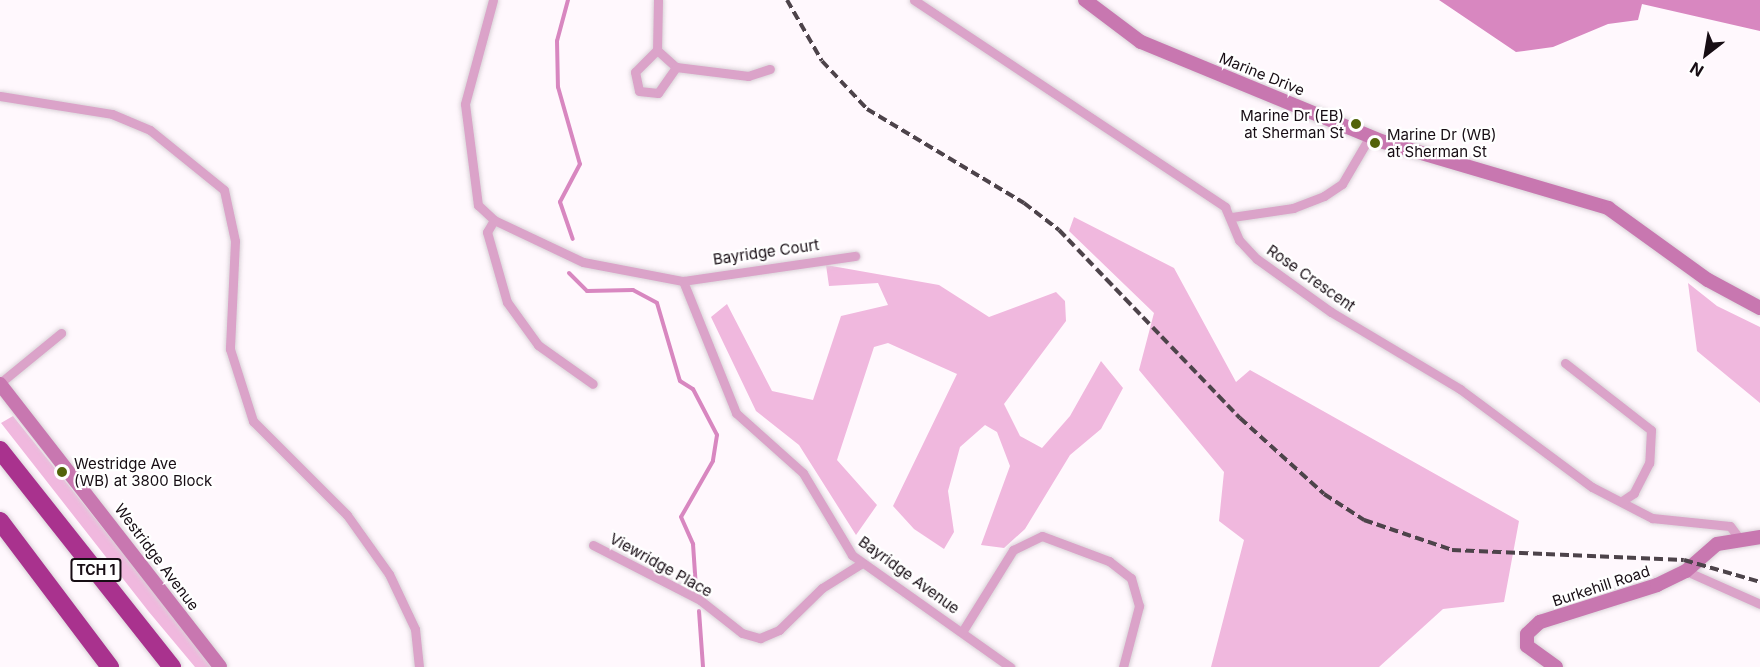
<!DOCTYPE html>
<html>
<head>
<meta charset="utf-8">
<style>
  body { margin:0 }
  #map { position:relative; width:1760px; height:667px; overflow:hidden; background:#fff8fd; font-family:Inter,sans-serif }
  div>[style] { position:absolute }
  .green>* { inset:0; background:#f0b8de }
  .water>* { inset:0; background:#d887c0 }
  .stream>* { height:4px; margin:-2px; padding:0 2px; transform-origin:2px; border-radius:2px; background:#d887c0 }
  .roads { filter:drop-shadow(0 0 2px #dad2d8) drop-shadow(0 0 2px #dad2d8) }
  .street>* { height:9px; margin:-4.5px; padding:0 4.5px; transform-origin:4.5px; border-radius:4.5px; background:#dba3c9 }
  .secondary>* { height:14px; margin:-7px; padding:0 7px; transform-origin:7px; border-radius:7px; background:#c877b0 }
  .highway>* { height:18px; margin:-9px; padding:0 9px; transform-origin:9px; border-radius:9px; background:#a9328e }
  .rail>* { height:4px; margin-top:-2px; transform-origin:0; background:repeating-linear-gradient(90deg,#4d434a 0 9px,transparent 0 13.5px) }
  .dots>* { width:16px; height:16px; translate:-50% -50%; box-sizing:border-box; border:3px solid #fff; border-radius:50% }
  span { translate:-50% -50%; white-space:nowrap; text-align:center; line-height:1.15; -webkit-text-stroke:4.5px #fff; paint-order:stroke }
  .shield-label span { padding:2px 4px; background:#fff; border:2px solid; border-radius:4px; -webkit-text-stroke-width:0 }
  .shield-label { font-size:14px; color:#170d14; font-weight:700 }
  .street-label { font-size:15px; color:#170d14 }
  .poi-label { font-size:15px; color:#170d14 }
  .right { translate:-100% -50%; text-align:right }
  .left { translate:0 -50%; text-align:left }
  .north { position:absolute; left:1676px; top:24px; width:60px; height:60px; -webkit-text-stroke:4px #fff; paint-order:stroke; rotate:211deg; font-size:16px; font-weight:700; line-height:24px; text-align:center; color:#170d14 }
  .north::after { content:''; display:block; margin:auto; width:21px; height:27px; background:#170d14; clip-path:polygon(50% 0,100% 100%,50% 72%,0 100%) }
</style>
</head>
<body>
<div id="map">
  <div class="green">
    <div style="clip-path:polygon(1074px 217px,1174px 268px,1236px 382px,1250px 370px,1519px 521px,1504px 602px,1443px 609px,1379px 667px,1211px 667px,1244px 540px,1219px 521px,1224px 472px,1139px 370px,1154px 313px,1069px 231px)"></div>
    <div style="clip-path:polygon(826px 265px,939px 285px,989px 317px,1056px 292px,1065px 301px,1066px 321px,1004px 404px,1020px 436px,1042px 448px,1070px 416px,1101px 361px,1123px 388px,1101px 429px,1070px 455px,1025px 529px,1004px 548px,981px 545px,1010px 466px,997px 432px,985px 425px,960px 447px,948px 491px,954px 532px,944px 549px,914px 529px,893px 506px,957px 374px,888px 343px,874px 347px,837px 460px,877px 505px,856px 535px,799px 445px,756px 411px,711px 317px,727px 304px,772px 391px,813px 400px,841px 316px,888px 305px,878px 283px,829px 286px)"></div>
    <div style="clip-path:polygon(1688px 283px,1717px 306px,1760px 327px,1760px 403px,1697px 351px)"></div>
    <div style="clip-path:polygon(13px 416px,195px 643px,215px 667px,195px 667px,149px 612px,1px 423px)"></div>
  </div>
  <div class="water">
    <div style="clip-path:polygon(1439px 0,1760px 0,1760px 31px,1642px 4px,1638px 20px,1608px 24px,1553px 47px,1516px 52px)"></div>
  </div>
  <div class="stream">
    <div style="left:568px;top:0;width:42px;rotate:105deg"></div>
    <div style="left:557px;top:41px;width:46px;rotate:88.8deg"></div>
    <div style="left:558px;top:87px;width:80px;rotate:74.1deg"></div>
    <div style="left:580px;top:164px;width:43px;rotate:117.8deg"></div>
    <div style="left:560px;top:202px;width:39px;rotate:71deg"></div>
    <div style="left:569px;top:273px;width:25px;rotate:45deg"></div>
    <div style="left:587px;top:291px;width:46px;rotate:-1.2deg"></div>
    <div style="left:633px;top:290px;width:27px;rotate:28deg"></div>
    <div style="left:657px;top:303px;width:81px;rotate:73.6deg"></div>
    <div style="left:680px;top:381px;width:15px;rotate:32deg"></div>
    <div style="left:693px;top:389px;width:52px;rotate:62.4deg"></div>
    <div style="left:717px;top:435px;width:26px;rotate:99deg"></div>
    <div style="left:713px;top:461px;width:64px;rotate:119.7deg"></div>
    <div style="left:681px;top:517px;width:30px;rotate:66deg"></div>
    <div style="left:693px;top:544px;width:44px;rotate:86.1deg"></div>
    <div style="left:699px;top:611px;width:56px;rotate:85.9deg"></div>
  </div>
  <div class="roads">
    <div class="street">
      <div style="left:493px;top:0;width:108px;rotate:105.1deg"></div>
      <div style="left:465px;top:104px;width:102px;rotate:82.7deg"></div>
      <div style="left:478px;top:205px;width:22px;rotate:43deg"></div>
      <div style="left:494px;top:220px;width:98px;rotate:25.3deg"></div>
      <div style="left:583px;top:262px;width:102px;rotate:10.8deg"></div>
      <div style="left:683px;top:281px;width:142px;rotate:68.1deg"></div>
      <div style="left:736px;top:413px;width:90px;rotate:41.8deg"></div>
      <div style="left:803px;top:473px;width:96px;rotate:59.1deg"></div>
      <div style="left:852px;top:555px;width:194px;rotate:35.3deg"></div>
      <div style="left:658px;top:0;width:50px;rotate:91.1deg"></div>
      <div style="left:657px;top:50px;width:25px;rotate:42deg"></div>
      <div style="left:676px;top:67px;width:73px;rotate:7.1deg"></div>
      <div style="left:748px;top:76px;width:23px;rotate:-18deg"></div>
      <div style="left:914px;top:0;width:374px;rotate:33.6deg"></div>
      <div style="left:1225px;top:207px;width:36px;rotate:67deg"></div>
      <div style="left:1239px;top:240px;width:26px;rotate:47deg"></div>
      <div style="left:1257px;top:259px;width:91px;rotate:35.6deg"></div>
      <div style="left:1331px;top:312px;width:150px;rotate:30.8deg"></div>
      <div style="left:1460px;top:389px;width:164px;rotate:36.6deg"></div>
      <div style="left:1592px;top:487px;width:68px;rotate:27.3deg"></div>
      <div style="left:1652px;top:518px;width:78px;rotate:5.9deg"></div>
      <div style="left:1730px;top:526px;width:15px;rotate:53deg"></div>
      <div style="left:657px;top:50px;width:31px;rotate:135deg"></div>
      <div style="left:635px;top:72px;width:19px;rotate:78deg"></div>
      <div style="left:639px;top:91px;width:19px;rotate:6deg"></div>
      <div style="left:658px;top:93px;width:32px;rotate:-55deg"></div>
      <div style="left:0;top:96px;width:113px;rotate:9.1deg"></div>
      <div style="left:112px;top:114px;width:41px;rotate:22.8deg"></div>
      <div style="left:150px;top:130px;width:95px;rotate:39deg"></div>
      <div style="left:224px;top:190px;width:52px;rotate:77.8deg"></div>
      <div style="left:235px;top:241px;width:108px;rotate:92.7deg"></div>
      <div style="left:230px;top:349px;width:76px;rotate:72.3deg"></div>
      <div style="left:253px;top:421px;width:133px;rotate:45deg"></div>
      <div style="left:347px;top:515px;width:72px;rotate:54.6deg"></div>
      <div style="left:389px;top:574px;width:61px;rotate:64.7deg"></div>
      <div style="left:415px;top:629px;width:38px;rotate:84deg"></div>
      <div style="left:1232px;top:217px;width:62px;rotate:-8.4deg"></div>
      <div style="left:1293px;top:208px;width:33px;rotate:-21deg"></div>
      <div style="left:1324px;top:196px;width:22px;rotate:-34deg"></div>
      <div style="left:1342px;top:184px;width:56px;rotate:-59.7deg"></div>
      <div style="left:494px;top:220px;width:14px;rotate:120deg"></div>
      <div style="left:487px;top:232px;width:73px;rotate:74.1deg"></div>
      <div style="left:507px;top:302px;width:53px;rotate:54.2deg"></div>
      <div style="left:538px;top:345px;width:67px;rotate:35.3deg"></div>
      <div style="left:683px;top:281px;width:174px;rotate:-8.3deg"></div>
      <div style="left:1565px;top:363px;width:109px;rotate:37.9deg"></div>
      <div style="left:1651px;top:430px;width:33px;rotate:93deg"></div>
      <div style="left:1649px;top:463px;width:34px;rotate:117deg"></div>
      <div style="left:1634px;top:493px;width:14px;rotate:146deg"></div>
      <div style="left:0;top:383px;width:79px;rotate:-39.3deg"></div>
      <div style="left:593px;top:545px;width:120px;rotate:27.2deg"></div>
      <div style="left:700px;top:600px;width:53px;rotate:38.2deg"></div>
      <div style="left:742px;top:633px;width:19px;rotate:16deg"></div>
      <div style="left:760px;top:638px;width:21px;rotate:-23deg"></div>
      <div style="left:779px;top:630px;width:60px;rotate:-44.3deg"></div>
      <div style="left:822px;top:588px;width:47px;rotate:-32deg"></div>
      <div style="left:1686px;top:571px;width:81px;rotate:24deg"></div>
      <div style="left:962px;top:632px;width:97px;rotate:-58.1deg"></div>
      <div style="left:1013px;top:550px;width:32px;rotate:-26deg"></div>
      <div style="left:1042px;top:536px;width:72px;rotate:20.5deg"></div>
      <div style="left:1109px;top:561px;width:28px;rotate:38deg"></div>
      <div style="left:1131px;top:578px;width:29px;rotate:74deg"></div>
      <div style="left:1139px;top:606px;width:63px;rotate:104.7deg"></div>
    </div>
    <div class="secondary">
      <div style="left:1085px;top:0;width:70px;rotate:36.9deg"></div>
      <div style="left:1141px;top:42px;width:263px;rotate:22.4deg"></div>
      <div style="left:1384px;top:142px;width:234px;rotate:16.4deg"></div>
      <div style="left:1608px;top:208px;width:123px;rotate:35.8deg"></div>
      <div style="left:1708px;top:280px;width:59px;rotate:28.3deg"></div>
      <div style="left:0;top:384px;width:358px;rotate:52.1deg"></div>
      <div style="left:1556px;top:667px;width:36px;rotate:-144deg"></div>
      <div style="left:1527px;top:646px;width:12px;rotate:-90deg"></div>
      <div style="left:1527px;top:634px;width:18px;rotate:-43deg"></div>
      <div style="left:1540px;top:622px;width:123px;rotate:-17.5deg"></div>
      <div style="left:1657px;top:585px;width:32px;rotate:-26deg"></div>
      <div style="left:1686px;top:571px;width:41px;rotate:-41.1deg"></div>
      <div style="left:1717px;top:544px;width:44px;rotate:-9.2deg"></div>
    </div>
    <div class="highway">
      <div style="left:0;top:450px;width:277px;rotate:51.6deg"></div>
      <div style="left:0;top:521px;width:183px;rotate:53deg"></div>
    </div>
  </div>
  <div class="rail">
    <div style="left:787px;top:0;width:70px;rotate:60.2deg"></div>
    <div style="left:822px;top:61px;width:66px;rotate:46.8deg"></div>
    <div style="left:867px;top:109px;width:183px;rotate:30.9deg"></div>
    <div style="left:1024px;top:203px;width:44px;rotate:37.6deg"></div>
    <div style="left:1059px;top:230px;width:261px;rotate:46.1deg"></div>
    <div style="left:1240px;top:418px;width:113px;rotate:42.1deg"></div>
    <div style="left:1324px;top:494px;width:48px;rotate:33deg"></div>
    <div style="left:1364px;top:520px;width:93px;rotate:18.8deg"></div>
    <div style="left:1452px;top:550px;width:232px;rotate:2.5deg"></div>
    <div style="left:1684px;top:560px;width:79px;rotate:16.1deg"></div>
  </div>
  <div class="dots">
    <div style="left:1356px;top:124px;background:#52630a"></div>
    <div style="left:1375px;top:143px;background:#52630a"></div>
    <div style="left:62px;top:472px;background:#52630a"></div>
  </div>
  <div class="shield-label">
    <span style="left:96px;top:570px">TCH 1</span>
  </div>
  <div class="street-label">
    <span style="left:1262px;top:74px;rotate:22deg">Marine Drive</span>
    <span style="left:766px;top:252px;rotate:-8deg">Bayridge Court</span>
    <span style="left:1311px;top:278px;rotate:35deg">Rose Crescent</span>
    <span style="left:157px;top:557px;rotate:53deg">Westridge Avenue</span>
    <span style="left:661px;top:565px;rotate:29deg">Viewridge Place</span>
    <span style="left:909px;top:575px;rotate:36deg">Bayridge Avenue</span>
    <span style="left:1601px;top:586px;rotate:-18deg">Burkehill Road</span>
  </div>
  <div class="poi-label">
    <span class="right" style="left:1344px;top:124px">Marine Dr (EB)<br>at Sherman St</span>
    <span class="left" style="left:1387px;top:143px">Marine Dr (WB)<br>at Sherman St</span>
    <span class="left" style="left:74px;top:472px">Westridge Ave<br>(WB) at 3800 Block</span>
  </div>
  <div class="north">N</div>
</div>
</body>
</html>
